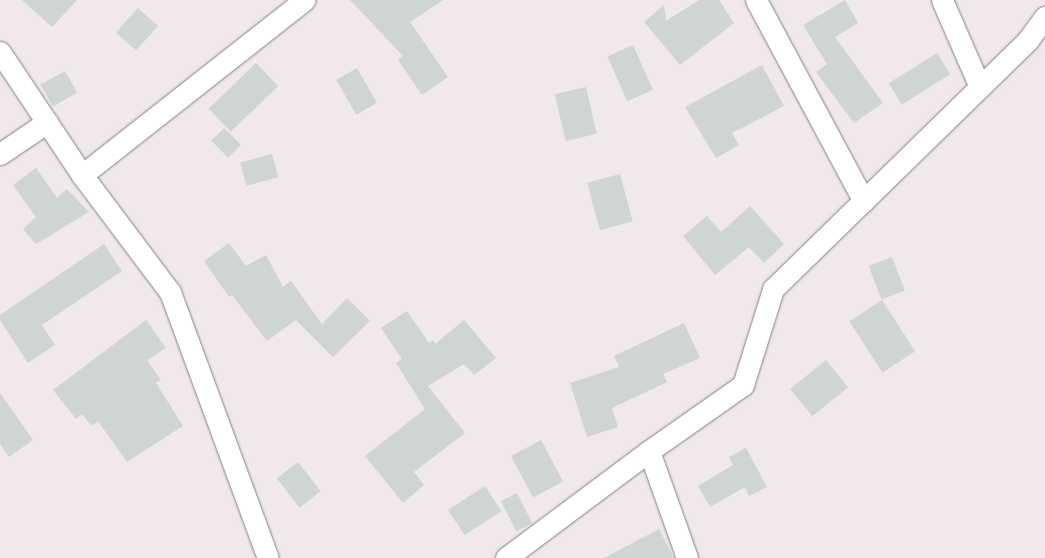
<!DOCTYPE html>
<html>
<head>
<meta charset="utf-8">
<style>
  body { margin:0 }
  #map { position:relative; width:1045px; height:558px; overflow:hidden; background:#f0e8ec; font-family:Barlow,sans-serif }
  div>[style] { position:absolute }
  .building>* { inset:0; background:#cfd5d0; transform-origin:0 0 }
  .roads { filter:drop-shadow(0 0 1px #867f83) drop-shadow(0 0 1px #867f83) }
  .minor>* { height:21px; margin:-10.5px; padding:0 10.5px; transform-origin:10.5px; border-radius:10.5px; background:#fff }
  span { translate:-50% -50%; white-space:nowrap; text-align:center; line-height:1.15; -webkit-text-stroke:4px #fdf5f9; paint-order:stroke }
</style>
</head>
<body>
<div id="map">
  <div class="building">
    <div style="clip-path:polygon(22px 0,77px 0,52px 27px)"></div>
    <div style="clip-path:polygon(350px 0,443px 0,410px 22px,448px 77px,422px 95px,398px 60px,403px 56px)"></div>
    <div style="clip-path:polygon(699px 0,719px 0,734px 23px,680px 65px,644px 22px,664px 5px,666px 21px)"></div>
    <div style="clip-path:polygon(845px 0,858px 23px,835px 37px,883px 103px,854px 123px,816px 72px,827px 64px,803px 25px)"></div>
    <div style="left:138px;top:8px;width:27px;height:33px;rotate:42deg"></div>
    <div style="left:633px;top:45px;width:49px;height:28px;rotate:66deg"></div>
    <div style="left:937px;top:53px;width:25px;height:57px;rotate:58deg"></div>
    <div style="left:256px;top:63px;width:32px;height:66px;rotate:46deg"></div>
    <div style="clip-path:polygon(762px 65px,784px 106px,732px 133px,739px 145px,716px 158px,685px 107px)"></div>
    <div style="left:357px;top:68px;width:40px;height:24px;rotate:60deg"></div>
    <div style="left:65px;top:71px;width:25px;height:28px;rotate:61deg"></div>
    <div style="left:586px;top:87px;width:48px;height:32px;rotate:77deg"></div>
    <div style="left:224px;top:128px;width:24px;height:18px;rotate:45deg"></div>
    <div style="left:272px;top:154px;width:24px;height:33px;rotate:75deg"></div>
    <div style="clip-path:polygon(36px 168px,57px 198px,67px 189px,89px 212px,36px 244px,23px 229px,36px 217px,13px 185px)"></div>
    <div style="left:620px;top:174px;width:49px;height:34px;rotate:75deg"></div>
    <div style="clip-path:polygon(750px 206px,784px 244px,764px 263px,749px 247px,715px 275px,683px 236px,707px 216px,721px 232px)"></div>
    <div style="clip-path:polygon(229px 243px,246px 266px,266px 255px,283px 287px,291px 281px,322px 324px,347px 298px,370px 321px,333px 357px,296px 320px,267px 341px,232px 295px,229px 297px,204px 261px)"></div>
    <div style="clip-path:polygon(104px 244px,122px 271px,42px 325px,55px 345px,28px 363px,0 320px,0 315px)"></div>
    <div style="left:892px;top:257px;width:36px;height:25px;rotate:69deg"></div>
    <div style="left:882px;top:300px;width:61px;height:39px;rotate:57deg"></div>
    <div style="clip-path:polygon(407px 311px,429px 343px,433px 340px,435px 344px,464px 320px,496px 358px,474px 375px,464px 364px,428px 386px,465px 433px,414px 472px,424px 485px,403px 503px,365px 456px,425px 409px,396px 363px,402px 359px,381px 328px)"></div>
    <div style="clip-path:polygon(146px 320px,166px 348px,147px 360px,161px 380px,156px 383px,183px 426px,127px 462px,98px 421px,92px 426px,82px 414px,76px 419px,53px 390px)"></div>
    <div style="clip-path:polygon(684px 323px,700px 358px,663px 374px,667px 382px,612px 408px,618px 427px,587px 437px,570px 383px,619px 367px,614px 356px)"></div>
    <div style="left:826px;top:360px;width:35px;height:46px;rotate:51deg"></div>
    <div style="clip-path:polygon(0 393px,33px 440px,9px 457px,0 444px)"></div>
    <div style="left:541px;top:440px;width:47px;height:34px;rotate:62deg"></div>
    <div style="clip-path:polygon(746px 448px,767px 487px,749px 496px,745px 487px,710px 507px,698px 486px,733px 465px,729px 457px)"></div>
    <div style="left:298px;top:462px;width:37px;height:27px;rotate:52deg"></div>
    <div style="left:485px;top:486px;width:30px;height:44px;rotate:57deg"></div>
    <div style="left:517px;top:493px;width:34px;height:18px;rotate:63deg"></div>
    <div style="clip-path:polygon(659px 529px,674px 558px,604px 558px)"></div>
  </div>
  <div class="roads">
    <div class="minor">
      <div style="left:756px;top:0;width:228px;rotate:61.8deg"></div>
      <div style="left:942px;top:0;width:95px;rotate:66.4deg"></div>
      <div style="left:0;top:52px;width:148px;rotate:56.3deg"></div>
      <div style="left:82px;top:175px;width:146px;rotate:53.1deg"></div>
      <div style="left:170px;top:292px;width:283px;rotate:69.8deg"></div>
      <div style="left:0;top:154px;width:57px;rotate:-34.2deg"></div>
      <div style="left:82px;top:175px;width:283px;rotate:-38.2deg"></div>
      <div style="left:649px;top:451px;width:114px;rotate:70.4deg"></div>
      <div style="left:506px;top:558px;width:179px;rotate:-36.8deg"></div>
      <div style="left:649px;top:451px;width:115px;rotate:-35.1deg"></div>
      <div style="left:743px;top:385px;width:101px;rotate:-72.6deg"></div>
      <div style="left:773px;top:289px;width:356px;rotate:-44.3deg"></div>
      <div style="left:1028px;top:40px;width:29px;rotate:-54deg"></div>
    </div>
  </div>
</div>
</body>
</html>
